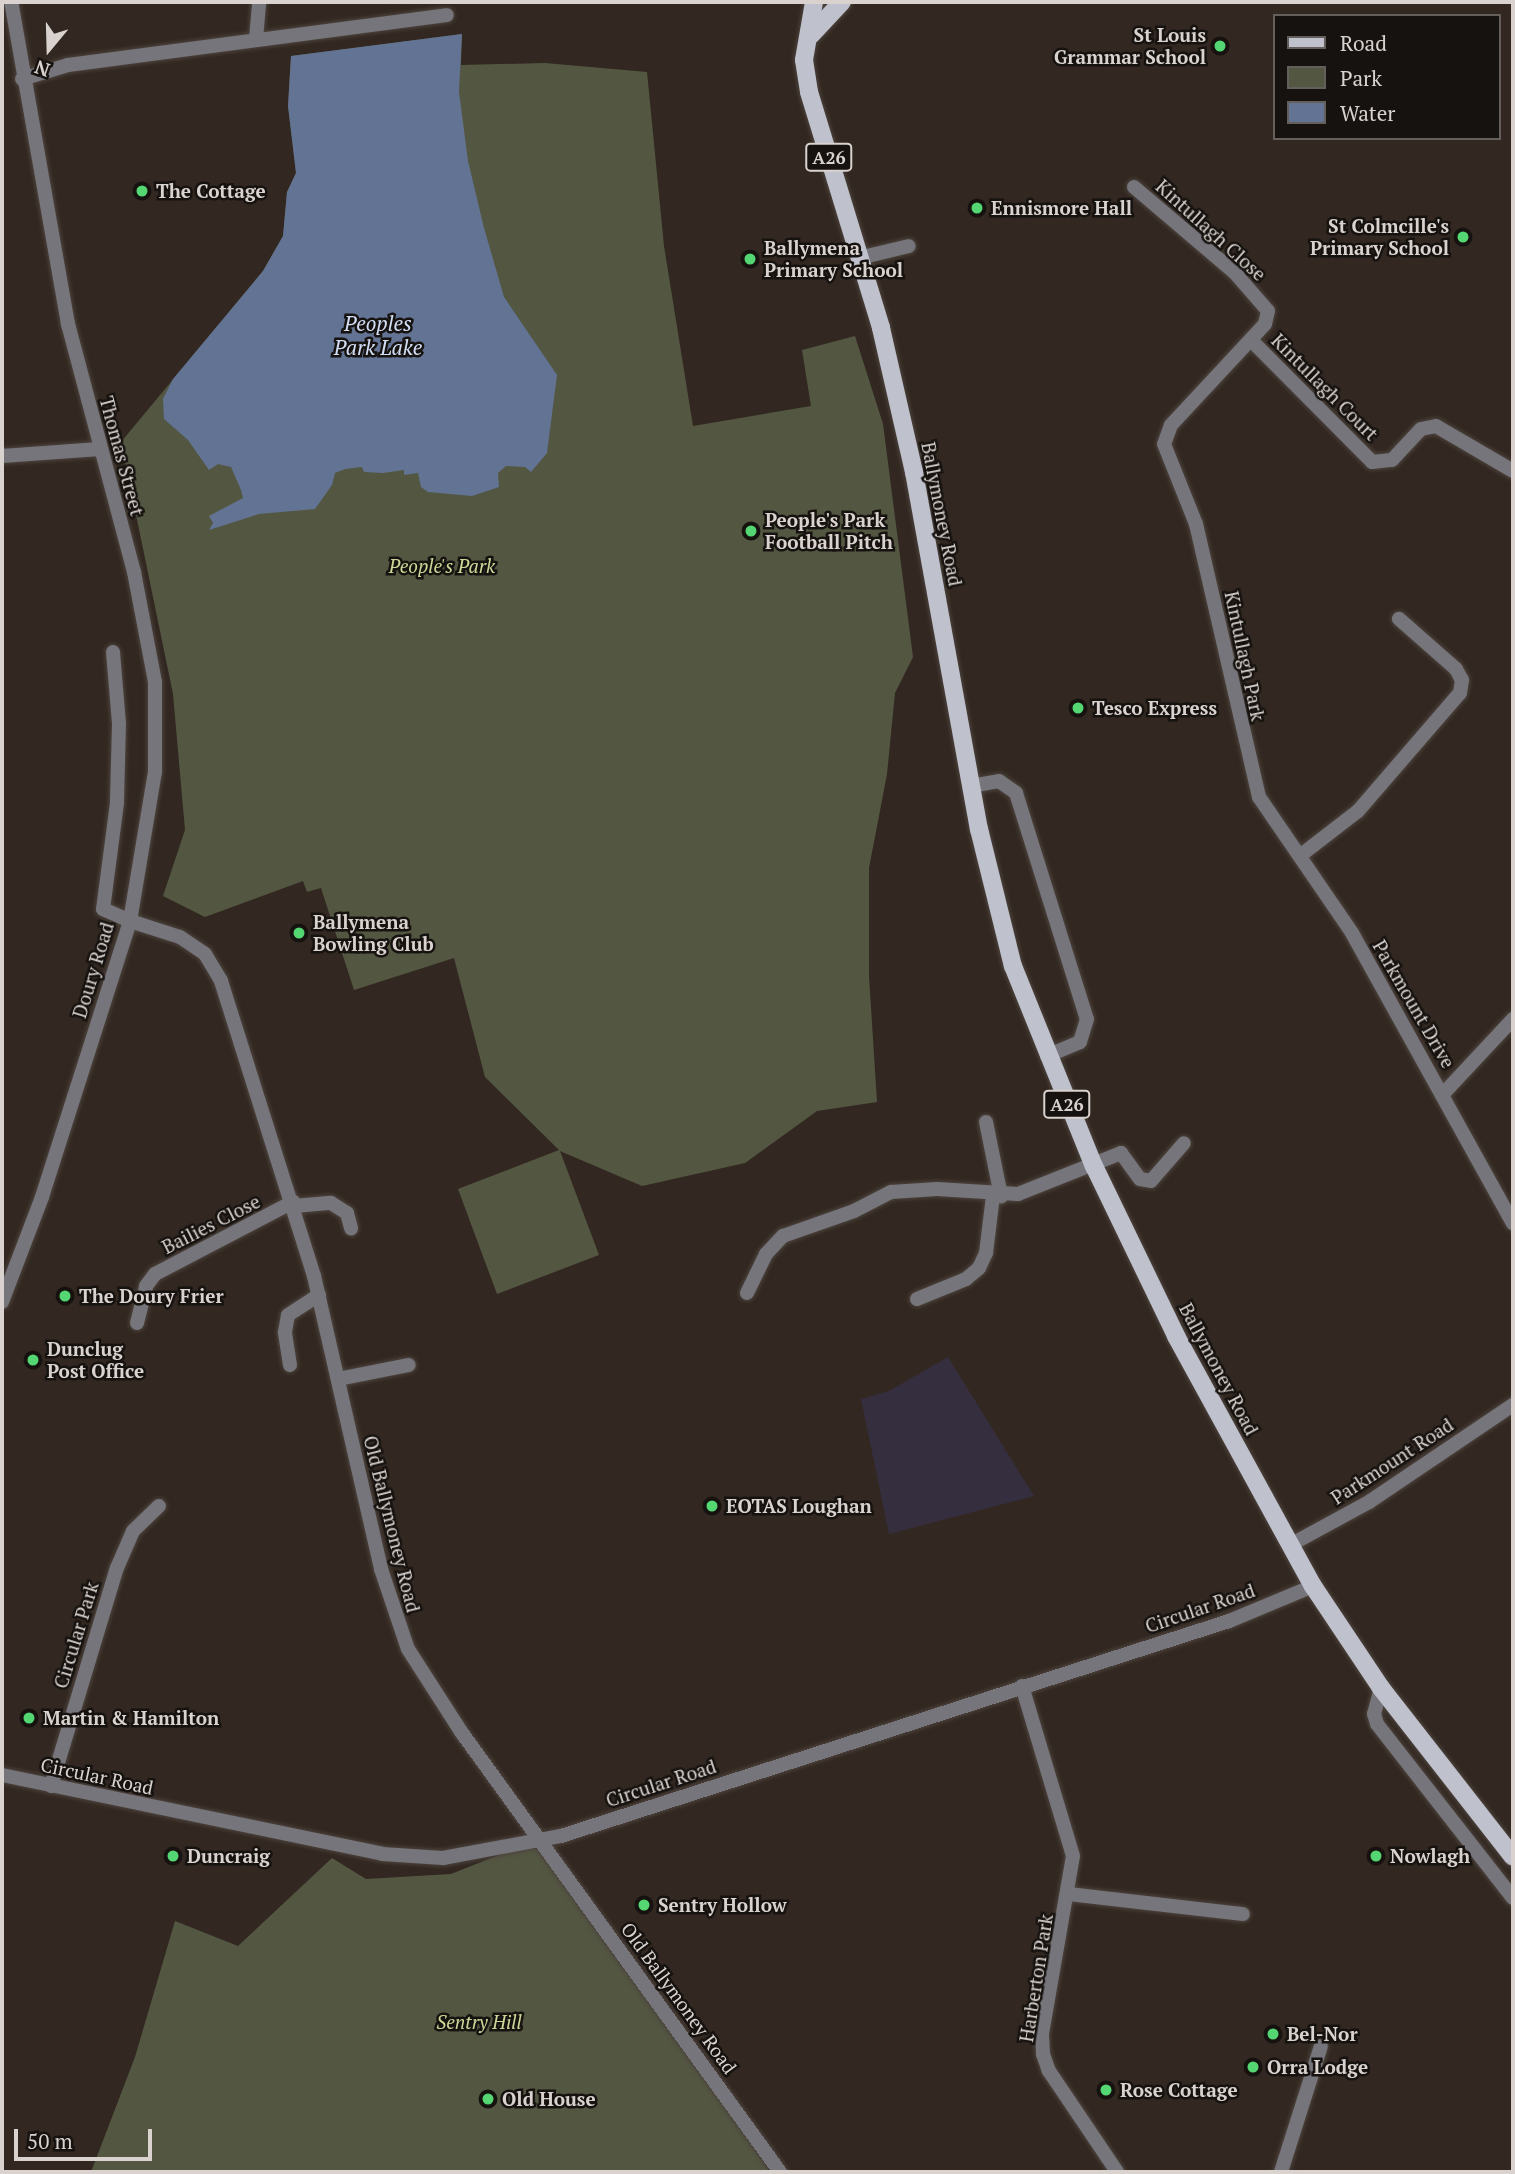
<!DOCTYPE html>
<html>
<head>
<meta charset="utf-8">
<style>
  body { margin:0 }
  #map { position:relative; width:1515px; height:2174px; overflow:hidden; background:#322821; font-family:"PT Serif",serif }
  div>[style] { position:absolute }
  .industrial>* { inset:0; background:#352e3e }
  .green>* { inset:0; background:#535742 }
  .water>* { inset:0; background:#637394 }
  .roads { filter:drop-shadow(0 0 2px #4d433d) drop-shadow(0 0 2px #4d433d) }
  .minor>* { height:14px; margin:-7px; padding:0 7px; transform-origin:7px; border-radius:7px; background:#75757b }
  .tertiary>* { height:14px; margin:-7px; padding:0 7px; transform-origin:7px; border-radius:7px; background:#75757b }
  .primary>* { height:18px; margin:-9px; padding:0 9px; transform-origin:9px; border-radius:9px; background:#bfc1cd }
  .dots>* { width:19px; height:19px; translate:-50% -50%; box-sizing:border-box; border:4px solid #16120f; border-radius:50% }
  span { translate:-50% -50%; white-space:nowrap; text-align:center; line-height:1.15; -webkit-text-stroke:5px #16120f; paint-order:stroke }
  .shield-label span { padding:2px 5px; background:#16120f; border:2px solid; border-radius:5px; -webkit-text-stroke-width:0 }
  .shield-label { font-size:18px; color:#d9d2ce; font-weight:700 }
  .poi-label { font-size:19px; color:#d9d2ce; font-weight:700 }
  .right { translate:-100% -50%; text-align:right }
  .left { translate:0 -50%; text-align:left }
  .street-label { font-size:19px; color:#d9d2ce }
  .park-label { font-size:19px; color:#cdd898; font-style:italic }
  .water-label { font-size:21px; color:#d2def5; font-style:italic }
  .frame { position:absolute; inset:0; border:4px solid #d9d2ce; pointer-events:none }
  .legend { position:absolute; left:1273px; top:14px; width:228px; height:126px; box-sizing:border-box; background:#16120f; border:2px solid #645f5b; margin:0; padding:9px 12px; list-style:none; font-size:21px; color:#d9d2ce }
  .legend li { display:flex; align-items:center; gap:14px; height:35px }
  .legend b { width:35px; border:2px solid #645f5b }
  .north { position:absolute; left:14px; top:14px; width:70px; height:70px; -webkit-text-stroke:5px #16120f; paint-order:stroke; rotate:199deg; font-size:19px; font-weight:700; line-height:28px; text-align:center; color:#d9d2ce }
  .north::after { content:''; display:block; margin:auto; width:24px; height:32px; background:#d9d2ce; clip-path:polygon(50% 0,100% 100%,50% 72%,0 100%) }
  .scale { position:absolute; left:14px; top:2129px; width:138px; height:32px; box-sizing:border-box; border:4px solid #d9d2ce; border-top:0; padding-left:9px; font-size:21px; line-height:24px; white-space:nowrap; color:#d9d2ce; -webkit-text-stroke:5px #16120f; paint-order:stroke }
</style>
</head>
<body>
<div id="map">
  <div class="industrial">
    <div style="clip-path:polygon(948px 1357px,1034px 1496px,889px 1534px,861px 1399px,889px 1391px)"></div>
  </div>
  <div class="green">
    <div style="clip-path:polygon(462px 34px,461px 65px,545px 63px,647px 72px,664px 246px,693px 426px,811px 406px,802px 350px,855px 336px,883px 424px,913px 657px,895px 693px,887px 774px,869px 868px,869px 976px,877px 1102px,817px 1111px,745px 1163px,642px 1186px,560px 1151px,599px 1255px,497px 1294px,458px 1189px,559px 1150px,485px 1077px,454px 958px,354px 990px,321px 888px,307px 892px,303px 881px,205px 917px,163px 896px,185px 830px,173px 694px,121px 442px,263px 271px,283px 236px,287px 192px,296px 173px,288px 106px,291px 56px)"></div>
    <div style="clip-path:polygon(539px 1839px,770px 2172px,91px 2172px,135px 2057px,175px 1921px,238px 1946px,332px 1858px,366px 1879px,451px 1874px)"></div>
  </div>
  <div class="water">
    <div style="clip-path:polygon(462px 34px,459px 92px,468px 161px,484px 228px,504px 297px,557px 375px,547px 453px,531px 472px,525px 467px,506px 466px,498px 473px,499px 487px,472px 496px,428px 492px,421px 487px,418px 473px,404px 475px,404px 470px,383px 473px,364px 472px,362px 467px,345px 469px,335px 473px,332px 485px,315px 509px,259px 514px,209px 530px,213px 523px,209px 516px,243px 498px,241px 490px,231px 467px,218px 464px,209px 470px,188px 440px,164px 419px,163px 399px,173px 379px,263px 271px,283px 236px,287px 192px,296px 173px,288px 106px,291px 56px)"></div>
  </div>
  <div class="roads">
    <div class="minor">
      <div style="left:256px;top:39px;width:37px;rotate:-85deg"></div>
      <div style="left:22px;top:79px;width:48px;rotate:-16.9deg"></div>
      <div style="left:68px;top:65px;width:382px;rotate:-7.5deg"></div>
      <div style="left:1134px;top:187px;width:133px;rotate:40.4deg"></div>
      <div style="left:1235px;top:273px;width:50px;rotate:49deg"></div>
      <div style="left:1268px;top:311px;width:13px;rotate:103deg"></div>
      <div style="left:1265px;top:324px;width:138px;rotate:132.9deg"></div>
      <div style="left:1171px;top:425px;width:20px;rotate:110deg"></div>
      <div style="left:1164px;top:444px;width:86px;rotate:68.2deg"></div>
      <div style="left:1196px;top:524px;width:280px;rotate:77deg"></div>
      <div style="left:1259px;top:797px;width:165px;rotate:55.6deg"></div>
      <div style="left:1352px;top:933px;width:332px;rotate:61deg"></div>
      <div style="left:859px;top:258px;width:51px;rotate:-13.5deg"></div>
      <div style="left:1251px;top:340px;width:172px;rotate:45.2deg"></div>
      <div style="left:1372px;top:462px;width:20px;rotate:-6deg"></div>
      <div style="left:1392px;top:460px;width:42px;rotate:-46.9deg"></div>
      <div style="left:1421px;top:429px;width:15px;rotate:-11deg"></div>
      <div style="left:1436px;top:426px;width:89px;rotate:30.3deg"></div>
      <div style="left:2px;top:456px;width:98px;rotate:-4.1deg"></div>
      <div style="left:113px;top:652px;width:72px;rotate:85.2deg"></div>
      <div style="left:119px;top:724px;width:79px;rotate:91.5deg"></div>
      <div style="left:117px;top:803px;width:107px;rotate:97.5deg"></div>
      <div style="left:103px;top:909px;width:30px;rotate:24deg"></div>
      <div style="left:971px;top:786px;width:28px;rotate:-10deg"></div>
      <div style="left:999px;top:781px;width:21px;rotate:35deg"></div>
      <div style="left:1016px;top:793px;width:237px;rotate:72.6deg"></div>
      <div style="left:1087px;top:1019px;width:24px;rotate:107deg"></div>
      <div style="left:1080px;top:1042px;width:36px;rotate:157deg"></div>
      <div style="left:1301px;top:855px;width:72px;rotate:-37.7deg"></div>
      <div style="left:1358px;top:811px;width:156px;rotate:-49.2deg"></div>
      <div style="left:1460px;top:693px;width:13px;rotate:-81deg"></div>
      <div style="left:1462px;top:680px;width:13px;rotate:-119deg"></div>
      <div style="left:1456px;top:669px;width:76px;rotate:-138.7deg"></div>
      <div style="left:1443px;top:1094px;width:103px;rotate:-47deg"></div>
      <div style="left:986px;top:1122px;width:76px;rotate:78.5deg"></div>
      <div style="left:294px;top:1206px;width:37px;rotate:-5deg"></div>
      <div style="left:331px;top:1203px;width:19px;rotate:32deg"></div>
      <div style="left:347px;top:1213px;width:16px;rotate:75deg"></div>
      <div style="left:747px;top:1293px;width:43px;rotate:-64deg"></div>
      <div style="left:766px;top:1254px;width:25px;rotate:-47deg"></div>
      <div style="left:783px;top:1236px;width:75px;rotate:-19.4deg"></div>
      <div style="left:854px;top:1211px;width:42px;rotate:-27.2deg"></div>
      <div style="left:891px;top:1192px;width:46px;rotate:-3.7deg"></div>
      <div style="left:937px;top:1189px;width:81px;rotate:3.5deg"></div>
      <div style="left:1018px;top:1194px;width:111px;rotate:-21.7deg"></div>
      <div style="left:1121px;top:1153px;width:32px;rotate:54deg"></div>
      <div style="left:1140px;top:1179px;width:11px;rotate:10deg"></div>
      <div style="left:1151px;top:1181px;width:50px;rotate:-49deg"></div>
      <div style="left:917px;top:1299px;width:53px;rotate:-22.2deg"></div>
      <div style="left:966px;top:1279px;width:17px;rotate:-40deg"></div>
      <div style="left:979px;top:1268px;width:17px;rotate:-65deg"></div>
      <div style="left:986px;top:1253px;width:57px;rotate:-83deg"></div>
      <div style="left:137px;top:1323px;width:38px;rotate:-76deg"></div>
      <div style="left:146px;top:1286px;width:15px;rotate:-53deg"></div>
      <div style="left:155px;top:1274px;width:156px;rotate:-27.6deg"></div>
      <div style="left:290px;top:1365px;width:33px;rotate:-99deg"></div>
      <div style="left:285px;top:1332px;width:17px;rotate:-80deg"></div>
      <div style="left:288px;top:1315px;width:37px;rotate:-33deg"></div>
      <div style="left:338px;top:1379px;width:72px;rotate:-11.2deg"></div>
      <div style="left:1290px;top:1545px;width:90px;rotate:-28.6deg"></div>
      <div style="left:1369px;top:1502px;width:174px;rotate:-34deg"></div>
      <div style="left:1022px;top:1686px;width:177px;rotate:73.3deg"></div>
      <div style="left:1073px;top:1856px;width:181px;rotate:99.9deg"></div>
      <div style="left:1042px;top:2034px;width:20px;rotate:87deg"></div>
      <div style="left:1043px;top:2054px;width:18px;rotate:71deg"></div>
      <div style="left:1049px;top:2071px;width:122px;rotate:56deg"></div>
      <div style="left:1381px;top:1688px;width:27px;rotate:105deg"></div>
      <div style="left:1374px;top:1714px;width:10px;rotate:73deg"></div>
      <div style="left:1377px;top:1724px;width:221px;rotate:52deg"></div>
      <div style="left:51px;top:1786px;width:228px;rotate:-73.2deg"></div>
      <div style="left:117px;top:1568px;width:40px;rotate:-66.6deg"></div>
      <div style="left:133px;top:1531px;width:36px;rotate:-44deg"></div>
      <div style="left:1069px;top:1894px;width:175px;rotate:6.6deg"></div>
      <div style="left:1281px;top:2172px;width:132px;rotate:-72.4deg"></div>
    </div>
    <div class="tertiary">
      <div style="left:130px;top:921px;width:52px;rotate:17.7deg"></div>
      <div style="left:180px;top:937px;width:30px;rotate:34deg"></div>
      <div style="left:205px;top:954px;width:31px;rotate:59deg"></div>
      <div style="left:221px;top:981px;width:309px;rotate:72.5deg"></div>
      <div style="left:314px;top:1276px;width:301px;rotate:77.1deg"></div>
      <div style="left:381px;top:1569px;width:84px;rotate:71.4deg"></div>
      <div style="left:408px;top:1649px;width:100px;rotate:57.3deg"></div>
      <div style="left:462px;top:1733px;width:542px;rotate:54.08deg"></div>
      <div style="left:2px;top:1302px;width:112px;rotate:-69.1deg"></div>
      <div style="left:42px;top:1197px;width:290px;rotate:-72.3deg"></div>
      <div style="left:130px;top:921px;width:151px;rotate:-80.5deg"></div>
      <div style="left:155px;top:772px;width:90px;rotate:-90deg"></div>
      <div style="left:155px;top:682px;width:112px;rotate:-100.8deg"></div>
      <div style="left:134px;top:572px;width:257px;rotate:-104.9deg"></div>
      <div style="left:68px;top:324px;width:327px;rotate:-100deg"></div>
      <div style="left:2px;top:1775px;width:388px;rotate:11.7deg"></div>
      <div style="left:382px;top:1854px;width:61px;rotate:3.8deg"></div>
      <div style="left:443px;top:1858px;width:120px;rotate:-10.6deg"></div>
      <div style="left:561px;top:1836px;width:702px;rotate:-17.84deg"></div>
      <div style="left:1229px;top:1621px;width:91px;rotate:-22.6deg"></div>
    </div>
    <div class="primary">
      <div style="left:814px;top:2px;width:59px;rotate:99.8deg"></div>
      <div style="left:804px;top:60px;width:32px;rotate:81deg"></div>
      <div style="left:809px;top:92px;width:247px;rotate:73deg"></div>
      <div style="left:881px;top:328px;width:148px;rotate:77.1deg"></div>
      <div style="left:914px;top:472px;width:363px;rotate:79.7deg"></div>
      <div style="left:979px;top:829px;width:141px;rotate:76.1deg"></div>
      <div style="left:1013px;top:966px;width:216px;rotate:68deg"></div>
      <div style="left:1094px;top:1166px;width:189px;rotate:64.2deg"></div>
      <div style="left:1176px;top:1336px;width:285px;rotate:61.3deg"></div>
      <div style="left:1313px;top:1586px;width:123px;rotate:56.3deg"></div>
      <div style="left:1381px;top:1688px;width:214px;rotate:52deg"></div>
      <div style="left:811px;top:35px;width:45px;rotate:-46.8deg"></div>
    </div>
  </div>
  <div class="dots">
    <div style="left:1220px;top:46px;background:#54d672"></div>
    <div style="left:142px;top:191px;background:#54d672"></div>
    <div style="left:977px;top:208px;background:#54d672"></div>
    <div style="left:1463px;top:237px;background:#54d672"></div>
    <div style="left:750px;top:259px;background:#54d672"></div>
    <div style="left:751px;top:531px;background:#54d672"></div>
    <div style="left:1078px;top:708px;background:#54d672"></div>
    <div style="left:299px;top:933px;background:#54d672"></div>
    <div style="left:65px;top:1296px;background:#54d672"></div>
    <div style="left:33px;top:1360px;background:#54d672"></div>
    <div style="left:712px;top:1506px;background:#54d672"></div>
    <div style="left:29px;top:1718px;background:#54d672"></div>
    <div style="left:173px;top:1856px;background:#54d672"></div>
    <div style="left:1376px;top:1856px;background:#54d672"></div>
    <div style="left:644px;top:1905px;background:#54d672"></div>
    <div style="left:1273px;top:2034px;background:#54d672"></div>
    <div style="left:1253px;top:2067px;background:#54d672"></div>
    <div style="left:1106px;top:2090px;background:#54d672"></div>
    <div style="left:488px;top:2099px;background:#54d672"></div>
  </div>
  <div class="shield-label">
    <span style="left:829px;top:157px">A26</span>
    <span style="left:1067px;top:1104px">A26</span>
  </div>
  <div class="poi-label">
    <span class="right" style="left:1206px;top:46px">St Louis<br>Grammar School</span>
    <span class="left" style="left:156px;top:191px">The Cottage</span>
    <span class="left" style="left:991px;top:208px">Ennismore Hall</span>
    <span class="right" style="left:1449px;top:237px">St Colmcille's<br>Primary School</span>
    <span class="left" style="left:764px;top:259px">Ballymena<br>Primary School</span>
    <span class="left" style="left:765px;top:531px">People's Park<br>Football Pitch</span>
    <span class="left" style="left:1092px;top:708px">Tesco Express</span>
    <span class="left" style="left:313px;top:933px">Ballymena<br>Bowling Club</span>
    <span class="left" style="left:79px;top:1296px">The Doury Frier</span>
    <span class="left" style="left:47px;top:1360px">Dunclug<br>Post Office</span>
    <span class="left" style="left:726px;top:1506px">EOTAS Loughan</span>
    <span class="left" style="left:43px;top:1718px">Martin &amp; Hamilton</span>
    <span class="left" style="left:187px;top:1856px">Duncraig</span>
    <span class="left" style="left:1390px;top:1856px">Nowlagh</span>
    <span class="left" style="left:658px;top:1905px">Sentry Hollow</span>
    <span class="left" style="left:1287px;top:2034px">Bel-Nor</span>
    <span class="left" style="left:1267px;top:2067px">Orra Lodge</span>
    <span class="left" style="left:1120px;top:2090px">Rose Cottage</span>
    <span class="left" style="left:502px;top:2099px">Old House</span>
  </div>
  <div class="street-label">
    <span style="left:1211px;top:230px;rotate:42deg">Kintullagh Close</span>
    <span style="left:1325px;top:387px;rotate:45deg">Kintullagh Court</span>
    <span style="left:122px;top:456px;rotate:75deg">Thomas Street</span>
    <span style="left:942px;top:514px;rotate:79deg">Ballymoney Road</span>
    <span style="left:1245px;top:656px;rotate:78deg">Kintullagh Park</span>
    <span style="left:93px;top:970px;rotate:-73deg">Doury Road</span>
    <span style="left:1414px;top:1004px;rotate:60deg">Parkmount Drive</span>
    <span style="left:211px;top:1224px;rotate:-27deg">Bailies Close</span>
    <span style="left:1219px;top:1369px;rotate:62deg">Ballymoney Road</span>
    <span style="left:1392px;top:1461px;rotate:-33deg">Parkmount Road</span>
    <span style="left:392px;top:1524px;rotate:76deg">Old Ballymoney Road</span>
    <span style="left:1200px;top:1608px;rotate:-19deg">Circular Road</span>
    <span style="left:76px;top:1635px;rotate:-73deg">Circular Park</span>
    <span style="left:97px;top:1776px;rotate:12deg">Circular Road</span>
    <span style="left:661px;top:1783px;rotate:-18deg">Circular Road</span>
    <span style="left:1036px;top:1978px;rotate:-81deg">Harberton Park</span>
    <span style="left:679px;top:1998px;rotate:54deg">Old Ballymoney Road</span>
  </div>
  <div class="park-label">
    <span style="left:442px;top:566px">People's Park</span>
    <span style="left:479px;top:2022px">Sentry Hill</span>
  </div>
  <div class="water-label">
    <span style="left:378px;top:335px">Peoples<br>Park Lake</span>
  </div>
  <div class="frame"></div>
  <ul class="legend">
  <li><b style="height:9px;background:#bfc1cd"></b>Road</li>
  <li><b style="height:19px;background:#535742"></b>Park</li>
  <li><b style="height:19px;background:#637394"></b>Water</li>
  </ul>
  <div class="north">N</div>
  <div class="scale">50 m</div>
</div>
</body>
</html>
